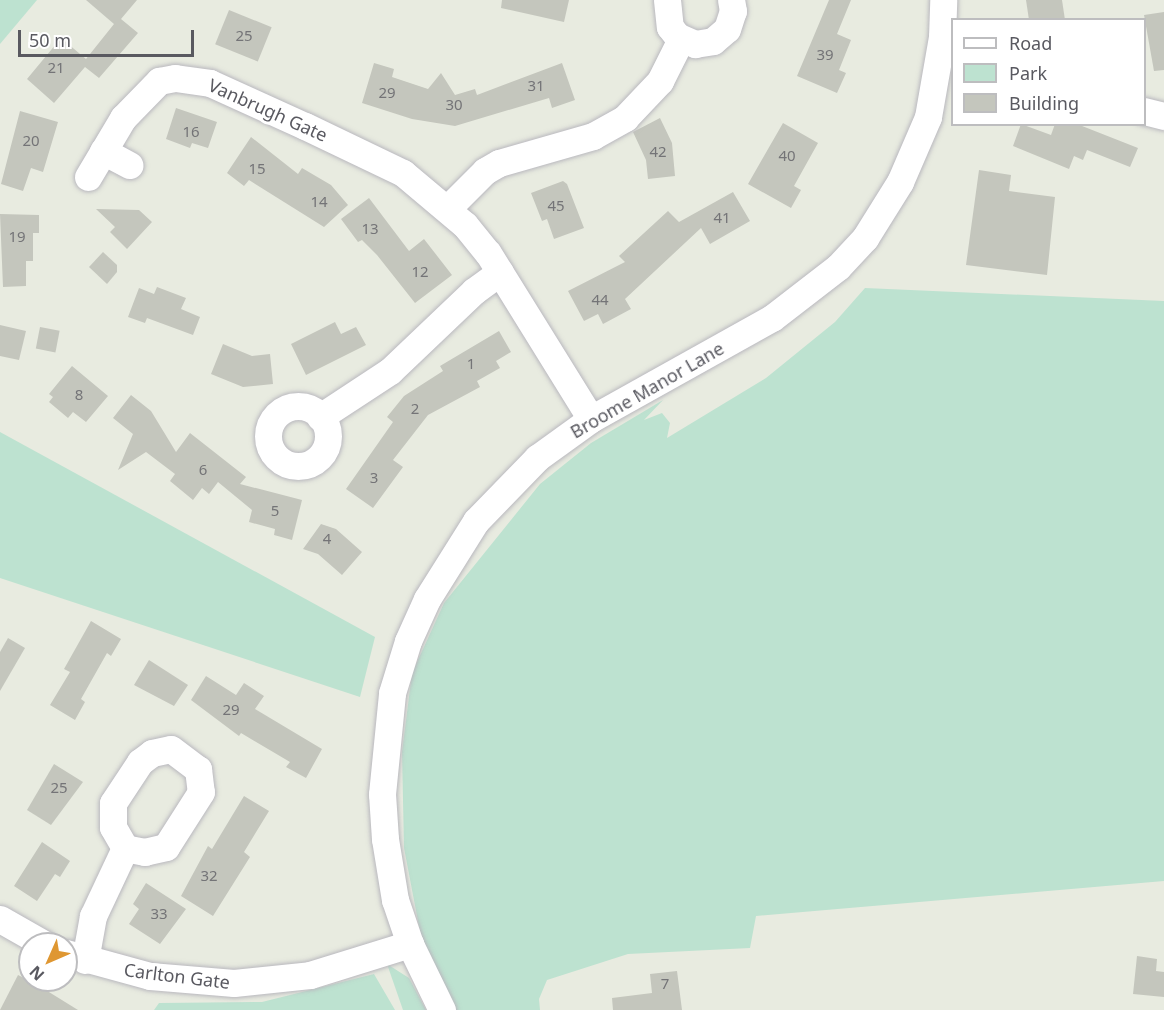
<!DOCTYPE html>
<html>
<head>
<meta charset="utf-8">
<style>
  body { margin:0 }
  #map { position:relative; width:1164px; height:1010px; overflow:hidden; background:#e8ebe0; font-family:"Noto Sans",sans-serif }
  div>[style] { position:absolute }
  .green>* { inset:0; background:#bde2d0 }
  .building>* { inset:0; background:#c4c6bd; transform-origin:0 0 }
  .roads { filter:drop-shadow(0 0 2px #b9b8be) drop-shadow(0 0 2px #b9b8be) }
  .street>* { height:27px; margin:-13.5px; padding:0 13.5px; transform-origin:13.5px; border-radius:13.5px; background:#fff }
  .street>.ring { margin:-13.5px; padding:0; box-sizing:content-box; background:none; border:27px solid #fff; border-radius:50% }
  span { translate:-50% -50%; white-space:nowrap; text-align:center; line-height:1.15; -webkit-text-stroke:6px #fff; paint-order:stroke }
  .number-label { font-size:15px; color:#747477 }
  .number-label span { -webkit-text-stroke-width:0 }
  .street-label { font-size:18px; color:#595960 }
  .legend { position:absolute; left:951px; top:18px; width:195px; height:108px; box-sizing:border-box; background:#fff; border:2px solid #bdbdbf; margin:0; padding:8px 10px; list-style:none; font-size:18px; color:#595960 }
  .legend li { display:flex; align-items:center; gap:12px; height:30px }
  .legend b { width:30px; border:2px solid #bdbdbf }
  .north { position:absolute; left:18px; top:932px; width:60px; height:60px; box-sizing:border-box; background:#fff; border:2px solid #bdbdbf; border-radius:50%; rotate:225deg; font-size:16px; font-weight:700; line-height:24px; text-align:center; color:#595960 }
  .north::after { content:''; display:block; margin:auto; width:21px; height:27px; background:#df9732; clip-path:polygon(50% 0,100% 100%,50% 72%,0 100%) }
  .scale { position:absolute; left:18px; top:30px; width:176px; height:27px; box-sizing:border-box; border:3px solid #595960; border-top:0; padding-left:8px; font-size:18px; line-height:21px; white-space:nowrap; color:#595960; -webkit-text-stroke:4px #fff; paint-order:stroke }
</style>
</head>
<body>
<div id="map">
  <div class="green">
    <div style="clip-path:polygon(0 0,37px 0,0 44px)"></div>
    <div style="clip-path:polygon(865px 288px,1164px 301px,1164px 881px,756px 916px,750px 948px,628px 954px,547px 980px,539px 999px,540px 1010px,456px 1010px,422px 942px,404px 848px,402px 752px,412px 673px,444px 603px,540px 484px,591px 443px,663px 400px,644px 420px,662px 413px,670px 423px,667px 438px,766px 378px,835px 322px)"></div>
    <div style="clip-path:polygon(0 432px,375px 637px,360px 697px,0 578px)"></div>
    <div style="clip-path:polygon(387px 964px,409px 978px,426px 1010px,403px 1010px)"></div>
    <div style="clip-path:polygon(374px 974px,395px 1010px,154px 1010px,159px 1003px,262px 1002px)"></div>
  </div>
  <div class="building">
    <div style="clip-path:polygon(86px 0,137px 0,121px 19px,138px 33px,99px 78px,85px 67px,54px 103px,27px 79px,61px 38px,86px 59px,114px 24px)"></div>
    <div style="clip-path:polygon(502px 0,569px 0,564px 22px,501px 8px)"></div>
    <div style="clip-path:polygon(829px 0,851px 0,837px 34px,851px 40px,839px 70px,846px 73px,837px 93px,797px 76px)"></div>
    <div style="clip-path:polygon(1026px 0,1062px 0,1065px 20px,1029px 20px)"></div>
    <div style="left:229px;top:10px;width:46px;height:37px;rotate:22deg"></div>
    <div style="clip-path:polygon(1164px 12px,1164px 70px,1154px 71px,1144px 15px)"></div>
    <div style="clip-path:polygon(374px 63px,394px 69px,392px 77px,428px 89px,441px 73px,455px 95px,475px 89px,477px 95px,562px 63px,575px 100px,552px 108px,549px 98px,455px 126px,412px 119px,362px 103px)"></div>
    <div style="clip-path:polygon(176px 108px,217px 122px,208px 148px,192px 143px,190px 148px,166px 139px)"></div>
    <div style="clip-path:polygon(20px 111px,58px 122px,43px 172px,31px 168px,23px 191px,1px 184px)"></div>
    <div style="clip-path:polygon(660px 118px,672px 143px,675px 176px,648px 179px,646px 160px,633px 132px)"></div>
    <div style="clip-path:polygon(783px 123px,818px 143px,794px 186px,801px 190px,791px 208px,748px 184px)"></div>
    <div style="clip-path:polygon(1021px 124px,1051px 135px,1055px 124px,1077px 124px,1138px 148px,1130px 167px,1087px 150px,1083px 160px,1074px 156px,1069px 169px,1013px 146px)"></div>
    <div style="clip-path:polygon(251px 137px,298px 174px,302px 168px,331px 185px,348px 205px,324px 227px,249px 180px,244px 186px,227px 173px)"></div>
    <div style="clip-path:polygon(979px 170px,1011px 175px,1009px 191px,1055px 197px,1047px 275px,966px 265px)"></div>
    <div style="clip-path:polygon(563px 181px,567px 184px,584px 228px,554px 239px,547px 219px,542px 221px,531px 193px)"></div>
    <div style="clip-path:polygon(733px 192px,750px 221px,710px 244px,701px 228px,625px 299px,631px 309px,603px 324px,598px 314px,584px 321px,568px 291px,625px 262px,619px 256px,668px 211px,679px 222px)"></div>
    <div style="clip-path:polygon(369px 198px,409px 251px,424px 239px,452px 275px,415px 303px,377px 255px,362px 240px,358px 242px,341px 219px)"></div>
    <div style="clip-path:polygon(96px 209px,139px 210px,152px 222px,127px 249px,110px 232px,115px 227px)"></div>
    <div style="clip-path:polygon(0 214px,39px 215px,39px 233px,33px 233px,33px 261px,26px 261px,26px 286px,3px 287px)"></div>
    <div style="clip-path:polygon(103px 252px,117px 265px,117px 272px,107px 284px,89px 267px)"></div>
    <div style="clip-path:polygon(157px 287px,186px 298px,181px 309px,200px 317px,193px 335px,147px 318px,145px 323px,128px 317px,139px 288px,154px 294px)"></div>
    <div style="clip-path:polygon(335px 322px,341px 334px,356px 327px,366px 345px,306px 375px,291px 344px)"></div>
    <div style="clip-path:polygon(0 325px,26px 331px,19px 360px,0 356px)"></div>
    <div style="left:40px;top:327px;width:20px;height:22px;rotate:11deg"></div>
    <div style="clip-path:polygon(499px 331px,511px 352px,496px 361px,500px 368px,477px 381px,480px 387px,428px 415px,393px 460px,403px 467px,373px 508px,346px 489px,393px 422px,387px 417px,404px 396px,443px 371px,440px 366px)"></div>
    <div style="clip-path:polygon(223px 344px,252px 356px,270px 354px,273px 384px,243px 387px,211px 374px)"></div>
    <div style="clip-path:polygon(72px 366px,108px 396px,86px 422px,73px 412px,68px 418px,49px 402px,53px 397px,49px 394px)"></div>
    <div style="clip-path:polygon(131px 395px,151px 411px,176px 452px,190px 433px,246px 477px,240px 484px,302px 500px,292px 540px,274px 535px,275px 529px,249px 522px,252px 510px,218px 482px,209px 494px,202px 488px,193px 500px,170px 481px,175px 474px,146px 452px,118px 470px,133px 434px,113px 418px)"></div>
    <div style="clip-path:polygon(321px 524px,336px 529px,362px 552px,342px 575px,318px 554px,303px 549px)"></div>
    <div style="clip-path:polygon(91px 621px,121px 639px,111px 656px,107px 653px,81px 699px,85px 702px,75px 720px,50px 705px,70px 672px,64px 669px)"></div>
    <div style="clip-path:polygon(8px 638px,25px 648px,0 691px,0 652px)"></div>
    <div style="clip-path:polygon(149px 660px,188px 685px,174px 706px,134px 685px)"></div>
    <div style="clip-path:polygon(206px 676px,236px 695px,244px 683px,264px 696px,255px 709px,322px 749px,306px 778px,286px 767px,290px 762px,241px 733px,239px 736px,191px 700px)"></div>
    <div style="clip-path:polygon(54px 764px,83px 782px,51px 825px,27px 810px)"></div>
    <div style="clip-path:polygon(244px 796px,269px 811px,244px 852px,250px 857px,213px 916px,181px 896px,208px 846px,212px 849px)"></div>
    <div style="clip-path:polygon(42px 842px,70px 861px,60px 877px,55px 874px,37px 901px,14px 886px)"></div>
    <div style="clip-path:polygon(146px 883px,186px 909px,160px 944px,129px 924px,139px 909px,133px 904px)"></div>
    <div style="clip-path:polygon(1137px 956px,1157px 959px,1156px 971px,1164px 972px,1164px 997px,1133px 994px)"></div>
    <div style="clip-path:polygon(677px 971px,682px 1010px,613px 1010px,612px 998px,652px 993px,650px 974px)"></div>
    <div style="clip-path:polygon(18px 975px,36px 984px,78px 1010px,0 1010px)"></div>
  </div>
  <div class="roads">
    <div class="street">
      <div style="left:667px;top:0;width:27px;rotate:84deg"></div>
      <div style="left:670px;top:27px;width:11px;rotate:52deg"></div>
      <div style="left:677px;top:36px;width:20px;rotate:24deg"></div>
      <div style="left:695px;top:44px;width:18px;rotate:-9deg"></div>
      <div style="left:713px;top:41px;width:18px;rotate:-41deg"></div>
      <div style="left:727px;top:29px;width:19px;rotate:-72deg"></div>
      <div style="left:733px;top:11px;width:11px;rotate:-100deg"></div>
      <div style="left:1144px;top:111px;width:21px;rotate:14deg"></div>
      <div style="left:103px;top:151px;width:30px;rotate:28deg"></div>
      <div style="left:88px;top:177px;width:69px;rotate:-59.3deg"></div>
      <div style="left:123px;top:118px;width:52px;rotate:-45.8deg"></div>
      <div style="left:159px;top:81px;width:16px;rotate:-11deg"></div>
      <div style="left:175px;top:78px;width:35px;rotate:8deg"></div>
      <div style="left:210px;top:83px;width:104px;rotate:24.4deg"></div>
      <div style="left:305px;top:126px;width:109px;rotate:25.6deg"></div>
      <div style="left:403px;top:173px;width:81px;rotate:40deg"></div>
      <div style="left:465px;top:225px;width:36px;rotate:51deg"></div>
      <div style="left:488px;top:253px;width:195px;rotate:58.2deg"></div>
      <div style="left:448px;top:208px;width:52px;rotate:-45deg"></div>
      <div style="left:485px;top:171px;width:16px;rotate:-30deg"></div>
      <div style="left:499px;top:163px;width:98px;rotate:-16deg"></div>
      <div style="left:593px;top:136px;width:37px;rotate:-29deg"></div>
      <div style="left:625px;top:118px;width:51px;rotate:-46.6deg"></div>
      <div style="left:660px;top:81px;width:47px;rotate:-63.4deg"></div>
      <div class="ring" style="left:268px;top:406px;width:33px;height:33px"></div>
      <div style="left:320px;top:417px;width:84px;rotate:-33.3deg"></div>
      <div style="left:390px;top:371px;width:116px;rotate:-43.6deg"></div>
      <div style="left:474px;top:291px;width:32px;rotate:-36deg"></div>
      <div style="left:171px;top:749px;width:34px;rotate:37deg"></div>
      <div style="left:198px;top:769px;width:23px;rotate:83deg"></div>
      <div style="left:201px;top:792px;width:65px;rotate:122.5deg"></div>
      <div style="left:166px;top:847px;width:22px;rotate:167deg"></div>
      <div style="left:145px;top:852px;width:20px;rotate:-169deg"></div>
      <div style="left:125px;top:848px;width:24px;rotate:-120deg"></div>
      <div style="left:113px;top:827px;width:24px;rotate:-90deg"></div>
      <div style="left:113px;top:803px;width:49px;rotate:-56.6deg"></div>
      <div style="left:140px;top:762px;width:15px;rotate:-37deg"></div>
      <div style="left:152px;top:753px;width:19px;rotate:-12deg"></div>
      <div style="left:0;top:919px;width:51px;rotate:29.6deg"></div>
      <div style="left:66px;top:953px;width:87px;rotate:15.3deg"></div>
      <div style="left:150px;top:976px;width:84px;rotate:4.8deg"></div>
      <div style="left:234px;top:983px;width:76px;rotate:-6deg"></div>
      <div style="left:310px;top:975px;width:105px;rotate:-17.2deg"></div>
      <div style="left:85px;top:960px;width:45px;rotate:-79.7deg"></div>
      <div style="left:93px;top:916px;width:75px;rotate:-64.8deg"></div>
      <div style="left:442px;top:1010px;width:73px;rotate:-115.9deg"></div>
      <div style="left:410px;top:944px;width:46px;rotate:-108.8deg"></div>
      <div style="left:395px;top:900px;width:62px;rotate:-99.3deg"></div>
      <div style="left:385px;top:839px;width:45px;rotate:-93.8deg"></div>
      <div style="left:382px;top:794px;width:101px;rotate:-84.3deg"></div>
      <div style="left:392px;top:693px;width:54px;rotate:-72.9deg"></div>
      <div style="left:408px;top:641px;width:46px;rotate:-65.7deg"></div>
      <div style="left:427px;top:599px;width:92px;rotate:-57.9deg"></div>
      <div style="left:476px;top:521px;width:88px;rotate:-45.9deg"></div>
      <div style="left:537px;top:458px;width:67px;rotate:-35.8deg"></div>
      <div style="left:591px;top:419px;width:207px;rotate:-29.2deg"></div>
      <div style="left:772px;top:318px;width:83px;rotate:-37.7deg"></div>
      <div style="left:838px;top:267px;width:40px;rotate:-47deg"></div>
      <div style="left:865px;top:238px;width:66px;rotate:-58deg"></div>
      <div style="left:900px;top:182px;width:71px;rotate:-66.7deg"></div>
      <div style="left:928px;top:117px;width:81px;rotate:-80.1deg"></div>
      <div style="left:942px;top:37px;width:37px;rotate:-88deg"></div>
    </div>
  </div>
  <div class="number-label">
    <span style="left:244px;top:36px">25</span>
    <span style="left:825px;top:55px">39</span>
    <span style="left:56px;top:68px">21</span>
    <span style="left:536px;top:86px">31</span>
    <span style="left:387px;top:93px">29</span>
    <span style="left:454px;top:105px">30</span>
    <span style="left:191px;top:132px">16</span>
    <span style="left:31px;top:141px">20</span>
    <span style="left:658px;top:152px">42</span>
    <span style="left:787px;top:156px">40</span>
    <span style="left:257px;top:169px">15</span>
    <span style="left:319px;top:202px">14</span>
    <span style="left:556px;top:206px">45</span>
    <span style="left:722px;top:218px">41</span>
    <span style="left:370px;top:229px">13</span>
    <span style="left:17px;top:237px">19</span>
    <span style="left:420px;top:272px">12</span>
    <span style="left:600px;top:300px">44</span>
    <span style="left:471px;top:364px">1</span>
    <span style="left:79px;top:395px">8</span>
    <span style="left:415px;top:409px">2</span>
    <span style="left:203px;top:470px">6</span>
    <span style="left:374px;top:478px">3</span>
    <span style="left:275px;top:511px">5</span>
    <span style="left:327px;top:539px">4</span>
    <span style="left:231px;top:710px">29</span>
    <span style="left:59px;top:788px">25</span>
    <span style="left:209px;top:876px">32</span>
    <span style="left:159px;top:914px">33</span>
    <span style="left:665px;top:984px">7</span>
  </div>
  <div class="street-label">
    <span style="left:268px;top:110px;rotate:24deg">Vanbrugh Gate</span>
    <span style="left:647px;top:390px;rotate:-30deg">Broome Manor Lane</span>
    <span style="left:177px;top:976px;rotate:7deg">Carlton Gate</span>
  </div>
  <ul class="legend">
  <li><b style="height:8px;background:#fff"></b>Road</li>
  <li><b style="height:16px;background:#bde2d0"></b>Park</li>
  <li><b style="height:16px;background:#c4c6bd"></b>Building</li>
  </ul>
  <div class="north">N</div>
  <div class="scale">50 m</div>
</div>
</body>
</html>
